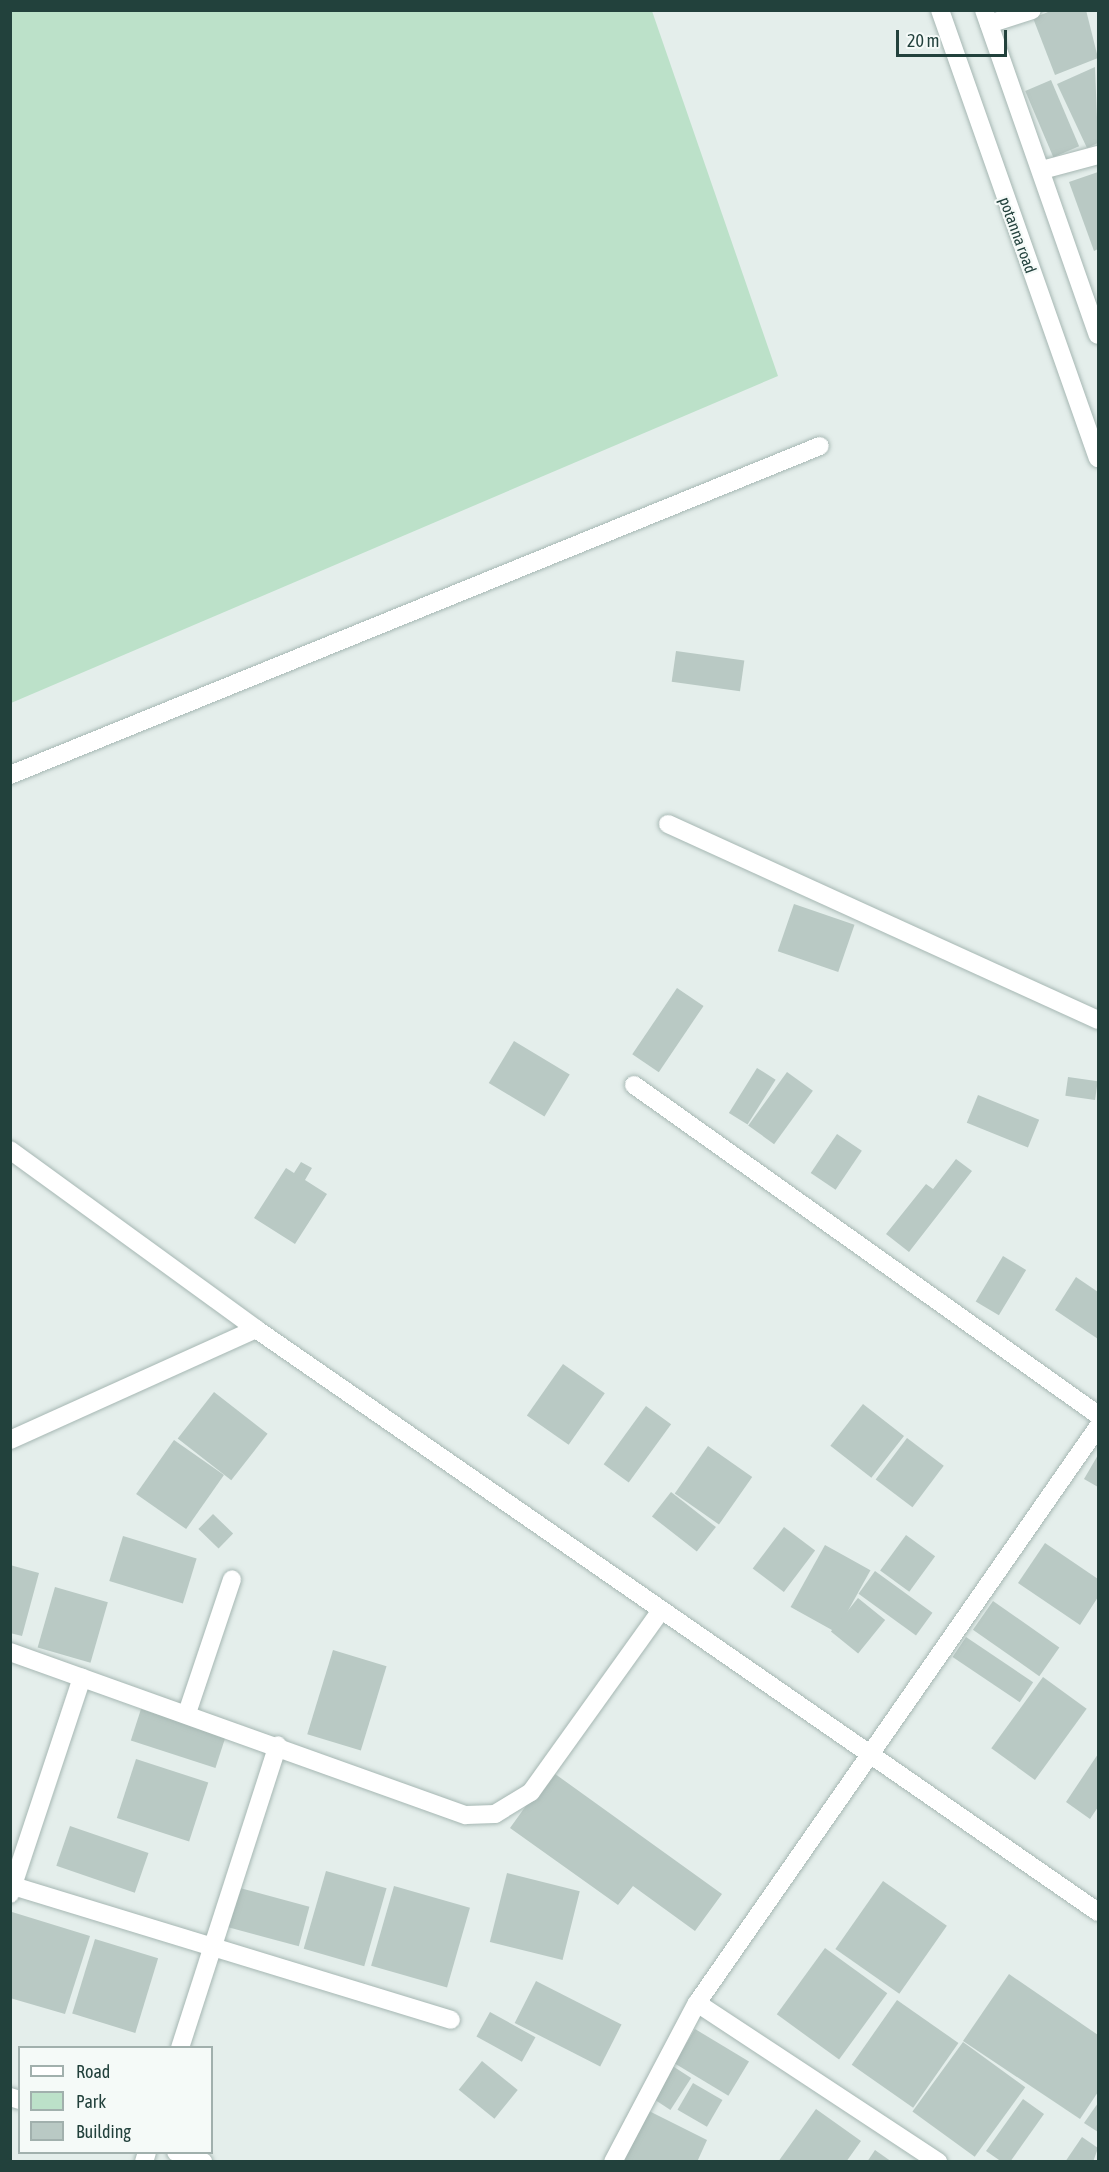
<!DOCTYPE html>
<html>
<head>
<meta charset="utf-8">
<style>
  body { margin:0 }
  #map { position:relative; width:1109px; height:2172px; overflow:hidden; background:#e4eeeb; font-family:"Asap Condensed",sans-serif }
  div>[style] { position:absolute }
  .green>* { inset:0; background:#bce1c9 }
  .building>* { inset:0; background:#b9c9c4; transform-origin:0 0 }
  .roads { filter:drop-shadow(0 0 2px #a6b7b3) drop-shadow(0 0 2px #a6b7b3) }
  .street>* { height:18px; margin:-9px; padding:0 9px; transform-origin:9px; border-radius:9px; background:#fff }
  span { translate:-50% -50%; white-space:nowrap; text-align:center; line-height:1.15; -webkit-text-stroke:4.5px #f5faf8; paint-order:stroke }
  .street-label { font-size:16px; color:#22413c }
  .frame { position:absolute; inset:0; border:12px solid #22413c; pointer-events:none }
  .legend { position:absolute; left:18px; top:2046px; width:195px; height:108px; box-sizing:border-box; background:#f5faf8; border:2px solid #a1b0ad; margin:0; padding:8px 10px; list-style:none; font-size:18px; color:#22413c }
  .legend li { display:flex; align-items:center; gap:12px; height:30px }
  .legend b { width:30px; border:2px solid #a1b0ad }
  .scale { position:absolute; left:896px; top:30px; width:111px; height:27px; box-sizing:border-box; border:3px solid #22413c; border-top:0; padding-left:8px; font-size:18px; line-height:21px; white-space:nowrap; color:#22413c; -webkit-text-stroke:4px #f5faf8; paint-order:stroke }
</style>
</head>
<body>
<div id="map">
  <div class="green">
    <div style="clip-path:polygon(11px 10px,652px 11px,778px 376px,11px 703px)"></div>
  </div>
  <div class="building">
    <div style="clip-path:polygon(1053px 10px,1086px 10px,1098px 58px,1055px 75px,1033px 18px)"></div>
    <div style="clip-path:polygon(1095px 67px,1098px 143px,1087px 148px,1057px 84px)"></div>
    <div style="left:1051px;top:80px;width:72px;height:28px;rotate:67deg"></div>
    <div style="clip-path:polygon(1098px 172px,1098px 249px,1094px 251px,1069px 182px)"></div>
    <div style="left:676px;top:651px;width:69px;height:31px;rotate:8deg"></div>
    <div style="left:794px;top:904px;width:64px;height:50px;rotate:19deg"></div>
    <div style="left:677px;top:988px;width:32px;height:80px;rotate:34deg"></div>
    <div style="left:514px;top:1041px;width:65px;height:49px;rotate:31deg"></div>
    <div style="left:757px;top:1068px;width:22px;height:53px;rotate:32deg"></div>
    <div style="left:787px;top:1072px;width:32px;height:66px;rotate:36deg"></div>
    <div style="left:1068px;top:1077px;width:30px;height:19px;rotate:8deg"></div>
    <div style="left:978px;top:1095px;width:66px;height:30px;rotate:22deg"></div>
    <div style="left:837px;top:1134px;width:30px;height:47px;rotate:34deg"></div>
    <div style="clip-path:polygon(956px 1159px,972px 1171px,909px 1252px,886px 1234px,926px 1184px,933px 1189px)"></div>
    <div style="clip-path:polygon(301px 1162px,312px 1168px,305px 1180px,327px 1194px,295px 1244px,254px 1218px,286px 1168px,294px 1173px)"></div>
    <div style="left:1003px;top:1256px;width:27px;height:53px;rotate:31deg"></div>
    <div style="clip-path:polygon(1076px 1277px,1098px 1292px,1098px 1339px,1055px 1310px)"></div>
    <div style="left:563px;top:1364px;width:51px;height:63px;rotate:35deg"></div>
    <div style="left:214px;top:1392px;width:68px;height:59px;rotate:38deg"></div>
    <div style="left:863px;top:1404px;width:52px;height:53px;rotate:38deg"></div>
    <div style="left:646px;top:1406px;width:31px;height:72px;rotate:36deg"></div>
    <div style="left:907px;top:1438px;width:46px;height:52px;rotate:37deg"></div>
    <div style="left:174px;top:1440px;width:61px;height:66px;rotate:35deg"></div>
    <div style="left:708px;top:1446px;width:54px;height:58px;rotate:35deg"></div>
    <div style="clip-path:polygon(1098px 1455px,1098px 1487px,1084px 1479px)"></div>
    <div style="left:671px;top:1492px;width:57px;height:31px;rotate:38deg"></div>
    <div style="left:213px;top:1514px;width:28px;height:21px;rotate:44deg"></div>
    <div style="left:784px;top:1527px;width:39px;height:52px;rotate:37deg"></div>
    <div style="left:906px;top:1535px;width:36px;height:44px;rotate:36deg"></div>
    <div style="left:123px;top:1536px;width:77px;height:47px;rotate:17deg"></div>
    <div style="clip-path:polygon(1045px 1543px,1098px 1579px,1098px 1597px,1080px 1625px,1018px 1583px)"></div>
    <div style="left:825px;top:1545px;width:52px;height:71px;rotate:29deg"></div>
    <div style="clip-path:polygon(10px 1565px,39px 1573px,22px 1636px,10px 1633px)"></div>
    <div style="left:875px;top:1571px;width:71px;height:28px;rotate:36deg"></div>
    <div style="left:55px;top:1587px;width:55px;height:63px;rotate:16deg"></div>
    <div style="left:858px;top:1598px;width:35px;height:43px;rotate:39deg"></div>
    <div style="left:993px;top:1601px;width:81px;height:35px;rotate:35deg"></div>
    <div style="left:966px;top:1637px;width:81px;height:24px;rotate:34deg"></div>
    <div style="left:333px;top:1650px;width:56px;height:88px;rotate:17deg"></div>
    <div style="left:1043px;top:1677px;width:54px;height:88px;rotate:36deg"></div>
    <div style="left:141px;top:1709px;width:89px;height:33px;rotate:18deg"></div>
    <div style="clip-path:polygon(1098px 1754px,1098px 1807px,1090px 1819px,1066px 1802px)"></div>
    <div style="left:136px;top:1759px;width:76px;height:62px;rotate:18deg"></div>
    <div style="clip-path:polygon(551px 1771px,722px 1894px,695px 1931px,633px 1886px,618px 1905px,510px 1828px)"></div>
    <div style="left:70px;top:1826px;width:83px;height:42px;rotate:19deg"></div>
    <div style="left:326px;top:1871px;width:63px;height:81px;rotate:16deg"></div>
    <div style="left:507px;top:1873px;width:75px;height:71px;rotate:14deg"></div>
    <div style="left:883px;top:1881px;width:78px;height:83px;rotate:35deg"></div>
    <div style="left:394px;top:1886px;width:79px;height:83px;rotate:16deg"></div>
    <div style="left:236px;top:1887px;width:76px;height:41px;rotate:15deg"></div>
    <div style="clip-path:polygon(12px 1912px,90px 1936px,65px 2014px,10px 1998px)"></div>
    <div style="left:95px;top:1939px;width:66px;height:78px;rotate:17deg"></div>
    <div style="left:825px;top:1948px;width:77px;height:82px;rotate:36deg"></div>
    <div style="clip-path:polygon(1009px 1974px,1098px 2035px,1098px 2092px,1080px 2119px,963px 2041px)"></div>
    <div style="left:536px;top:1981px;width:96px;height:47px;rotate:27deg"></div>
    <div style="left:897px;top:2000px;width:75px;height:79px;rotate:35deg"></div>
    <div style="left:490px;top:2012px;width:52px;height:28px;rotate:29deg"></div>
    <div style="left:695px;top:2029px;width:63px;height:40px;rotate:31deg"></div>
    <div style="left:963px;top:2042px;width:77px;height:86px;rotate:36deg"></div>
    <div style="left:482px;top:2061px;width:46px;height:37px;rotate:39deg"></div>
    <div style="left:671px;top:2065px;width:24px;height:38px;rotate:33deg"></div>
    <div style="left:693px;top:2083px;width:34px;height:31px;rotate:30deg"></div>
    <div style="clip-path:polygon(1023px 2099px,1044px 2114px,1010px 2162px,1002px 2162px,986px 2151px)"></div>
    <div style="clip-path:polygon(1098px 2103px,1098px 2132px,1084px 2123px)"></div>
    <div style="clip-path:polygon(816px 2109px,861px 2141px,846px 2162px,778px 2162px)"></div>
    <div style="clip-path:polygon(647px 2110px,707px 2140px,697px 2162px,621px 2162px)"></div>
    <div style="clip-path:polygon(1082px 2137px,1098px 2148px,1093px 2162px,1065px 2162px)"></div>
    <div style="clip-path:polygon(875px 2150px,892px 2162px,867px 2162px)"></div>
  </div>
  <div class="roads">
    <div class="street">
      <div style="left:940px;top:10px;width:475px;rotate:70.6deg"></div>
      <div style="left:984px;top:10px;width:344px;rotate:70.7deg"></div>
      <div style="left:989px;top:24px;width:45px;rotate:-18deg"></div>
      <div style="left:1042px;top:170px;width:58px;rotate:-15deg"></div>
      <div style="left:10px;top:775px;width:874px;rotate:-22.11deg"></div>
      <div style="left:668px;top:824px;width:473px;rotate:24.5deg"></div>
      <div style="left:634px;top:1085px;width:569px;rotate:35.42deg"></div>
      <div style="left:10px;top:1150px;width:304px;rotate:36deg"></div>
      <div style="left:256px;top:1329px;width:1024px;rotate:34.7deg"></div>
      <div style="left:10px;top:1440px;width:270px;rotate:-24.3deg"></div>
      <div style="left:10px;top:1652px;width:484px;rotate:19.7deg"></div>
      <div style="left:466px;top:1815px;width:29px;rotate:-2deg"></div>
      <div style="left:495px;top:1814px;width:42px;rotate:-31.4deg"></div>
      <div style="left:531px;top:1792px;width:221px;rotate:-54.4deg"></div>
      <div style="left:187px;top:1713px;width:141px;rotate:-71.4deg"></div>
      <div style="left:10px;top:1885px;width:461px;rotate:17deg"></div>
      <div style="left:10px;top:1894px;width:228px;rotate:-71.6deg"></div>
      <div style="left:697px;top:2003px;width:289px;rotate:33.4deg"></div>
      <div style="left:180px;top:2048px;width:318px;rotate:-72.1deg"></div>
      <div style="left:10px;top:2097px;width:10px;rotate:17deg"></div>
      <div style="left:176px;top:2152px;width:29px;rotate:20deg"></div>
      <div style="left:144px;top:2162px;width:10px;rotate:-73deg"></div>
      <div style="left:613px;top:2162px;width:180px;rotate:-62.2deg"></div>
      <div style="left:697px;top:2003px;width:702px;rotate:-55.16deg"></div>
    </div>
  </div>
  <div class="street-label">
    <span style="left:1018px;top:235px;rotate:70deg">potanna road</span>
  </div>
  <div class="frame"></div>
  <ul class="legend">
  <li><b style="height:8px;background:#fff"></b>Road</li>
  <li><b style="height:16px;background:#bce1c9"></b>Park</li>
  <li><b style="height:16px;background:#b9c9c4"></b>Building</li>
  </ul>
  <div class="scale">20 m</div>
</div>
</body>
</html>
